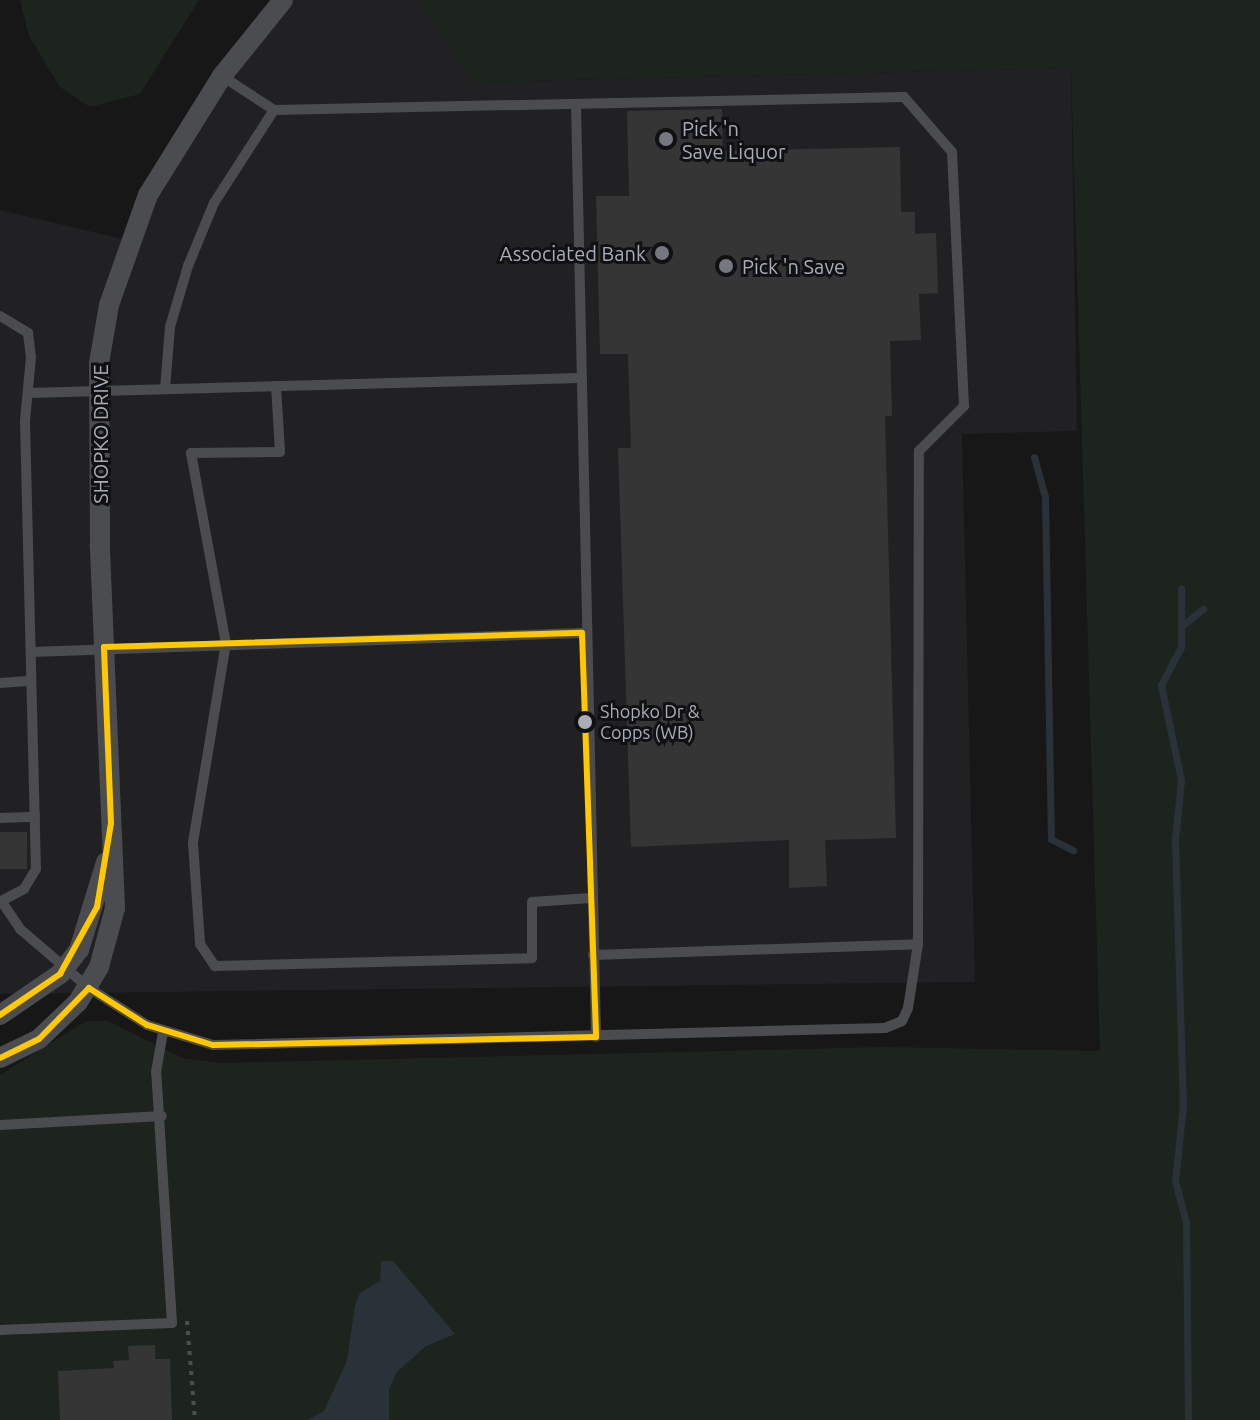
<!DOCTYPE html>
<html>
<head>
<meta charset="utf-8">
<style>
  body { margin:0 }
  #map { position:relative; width:1260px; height:1420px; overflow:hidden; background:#171717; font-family:Ubuntu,sans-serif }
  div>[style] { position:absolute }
  .built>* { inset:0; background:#212123 }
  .green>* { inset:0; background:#1d241e }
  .water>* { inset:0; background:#2a3239 }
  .stream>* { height:7px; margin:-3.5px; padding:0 3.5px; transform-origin:3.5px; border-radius:3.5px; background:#2a3239 }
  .building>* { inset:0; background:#353536; transform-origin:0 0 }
  .path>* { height:4px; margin-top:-2px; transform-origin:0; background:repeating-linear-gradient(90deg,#4d4e52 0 4px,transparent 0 10px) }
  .lane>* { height:10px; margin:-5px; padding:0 5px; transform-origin:5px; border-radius:5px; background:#4b4c50 }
  .street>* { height:20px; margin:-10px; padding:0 10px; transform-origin:10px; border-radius:10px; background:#4b4c50 }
  .bus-1>* { height:6px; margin:-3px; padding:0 3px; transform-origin:3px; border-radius:3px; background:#ffc800 }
  .dots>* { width:22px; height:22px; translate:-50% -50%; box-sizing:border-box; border:4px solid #111113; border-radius:50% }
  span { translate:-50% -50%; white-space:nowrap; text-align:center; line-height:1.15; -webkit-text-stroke:6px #111113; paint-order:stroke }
  .bus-label { font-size:18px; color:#a8adb8 }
  .left { translate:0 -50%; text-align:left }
  .poi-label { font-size:20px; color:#a8adb8 }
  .right { translate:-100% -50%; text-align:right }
  .street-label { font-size:20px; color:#a8adb8 }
</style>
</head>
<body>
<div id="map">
  <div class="built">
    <div style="clip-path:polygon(283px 0,418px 0,473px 82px,1071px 68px,1077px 431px,962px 434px,975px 982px,0 994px,0 210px,131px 241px,148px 195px)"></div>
  </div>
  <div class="green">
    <div style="clip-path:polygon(20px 0,199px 0,140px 94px,90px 107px,60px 87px,29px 36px)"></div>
    <div style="clip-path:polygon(418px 0,1260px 0,1260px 1420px,0 1420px,0 1075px,86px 1021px,108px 1021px,183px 1058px,221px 1063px,883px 1047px,1100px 1051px,1071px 68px,473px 82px)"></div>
  </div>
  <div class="water">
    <div style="clip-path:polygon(381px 1261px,393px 1261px,455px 1334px,426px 1346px,397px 1372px,389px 1389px,389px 1420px,308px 1420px,324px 1411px,347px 1361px,355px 1305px,360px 1293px,380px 1281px)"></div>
  </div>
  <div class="stream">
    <div style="left:1034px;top:457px;width:41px;rotate:74.6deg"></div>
    <div style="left:1045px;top:497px;width:342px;rotate:89deg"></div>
    <div style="left:1051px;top:839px;width:25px;rotate:27deg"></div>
    <div style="left:1181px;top:588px;width:59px;rotate:90deg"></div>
    <div style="left:1181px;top:647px;width:43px;rotate:117.8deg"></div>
    <div style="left:1161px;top:685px;width:97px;rotate:78.1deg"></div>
    <div style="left:1181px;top:780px;width:60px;rotate:95.7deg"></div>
    <div style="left:1175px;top:840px;width:265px;rotate:88.3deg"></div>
    <div style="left:1183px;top:1105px;width:76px;rotate:96deg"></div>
    <div style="left:1175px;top:1181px;width:42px;rotate:75deg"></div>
    <div style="left:1186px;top:1222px;width:198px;rotate:89.4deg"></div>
    <div style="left:1183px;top:625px;width:26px;rotate:-39deg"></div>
  </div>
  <div class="building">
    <div style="clip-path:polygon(722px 109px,723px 151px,900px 147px,901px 212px,915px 212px,915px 234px,936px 233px,938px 293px,919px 294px,921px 340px,890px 341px,892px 416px,885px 416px,896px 838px,825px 840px,827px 886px,789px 888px,789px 840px,631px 847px,618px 448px,631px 448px,628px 354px,600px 354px,596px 196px,629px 196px,627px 111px)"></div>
    <div style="left:27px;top:832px;width:37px;height:27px;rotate:90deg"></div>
    <div style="clip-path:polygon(155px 1345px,155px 1359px,170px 1359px,172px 1420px,60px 1420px,58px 1371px,114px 1368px,113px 1361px,129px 1360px,128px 1346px)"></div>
  </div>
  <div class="path">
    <div style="left:187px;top:1321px;width:99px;rotate:85.4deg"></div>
  </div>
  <div class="lane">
    <div style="left:576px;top:104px;width:933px;rotate:88.77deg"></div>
    <div style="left:0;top:316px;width:33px;rotate:31deg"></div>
    <div style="left:28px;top:333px;width:24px;rotate:83deg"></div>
    <div style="left:31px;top:357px;width:64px;rotate:95.4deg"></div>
    <div style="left:25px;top:421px;width:448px;rotate:88.6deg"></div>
    <div style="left:36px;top:869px;width:23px;rotate:121deg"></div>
    <div style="left:24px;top:889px;width:27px;rotate:152deg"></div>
    <div style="left:276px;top:386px;width:66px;rotate:86.5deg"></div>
    <div style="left:280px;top:452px;width:89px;rotate:179.4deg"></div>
    <div style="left:191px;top:453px;width:193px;rotate:79.6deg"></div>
    <div style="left:226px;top:643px;width:203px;rotate:99.4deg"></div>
    <div style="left:193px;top:843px;width:101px;rotate:86deg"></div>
    <div style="left:200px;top:944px;width:27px;rotate:56deg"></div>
    <div style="left:215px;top:966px;width:317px;rotate:-1.4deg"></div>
    <div style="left:532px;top:958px;width:56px;rotate:-90deg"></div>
    <div style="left:532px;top:902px;width:59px;rotate:-3.9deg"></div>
    <div style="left:165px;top:389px;width:62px;rotate:-85.4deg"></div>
    <div style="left:170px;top:327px;width:64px;rotate:-73.6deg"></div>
    <div style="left:188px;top:266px;width:68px;rotate:-67.6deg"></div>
    <div style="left:214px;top:203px;width:111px;rotate:-57.2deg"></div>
    <div style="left:28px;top:393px;width:551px;rotate:-1.56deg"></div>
    <div style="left:31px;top:652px;width:551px;rotate:-1.97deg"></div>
    <div style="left:0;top:683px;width:31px;rotate:-4deg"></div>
    <div style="left:0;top:818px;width:35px;rotate:-2deg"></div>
    <div style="left:2px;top:902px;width:32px;rotate:56deg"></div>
    <div style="left:20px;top:929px;width:91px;rotate:40.5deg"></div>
    <div style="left:89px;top:988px;width:69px;rotate:32.5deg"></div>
    <div style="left:147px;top:1025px;width:69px;rotate:16.9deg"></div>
    <div style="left:213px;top:1045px;width:672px;rotate:-1.45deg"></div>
    <div style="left:885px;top:1028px;width:18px;rotate:-22deg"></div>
    <div style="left:902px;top:1021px;width:14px;rotate:-65deg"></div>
    <div style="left:908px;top:1008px;width:65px;rotate:-81.1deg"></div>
    <div style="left:918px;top:944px;width:493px;rotate:-89.9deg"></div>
    <div style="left:919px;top:451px;width:64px;rotate:-45deg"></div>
    <div style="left:964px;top:406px;width:254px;rotate:-92.7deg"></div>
    <div style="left:952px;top:152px;width:73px;rotate:-131.1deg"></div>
    <div style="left:904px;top:97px;width:630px;rotate:178.82deg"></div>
    <div style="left:274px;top:110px;width:62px;rotate:-146.8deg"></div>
    <div style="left:593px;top:955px;width:325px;rotate:-1.9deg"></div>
    <div style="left:0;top:1125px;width:162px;rotate:-3.2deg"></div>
    <div style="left:0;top:1330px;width:172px;rotate:-2.3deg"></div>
    <div style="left:172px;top:1323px;width:252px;rotate:-93.6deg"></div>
    <div style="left:156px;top:1072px;width:40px;rotate:-80deg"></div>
  </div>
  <div class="street">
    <div style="left:0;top:1015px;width:73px;rotate:-34.3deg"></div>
    <div style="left:60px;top:974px;width:31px;rotate:-52deg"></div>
    <div style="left:79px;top:950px;width:92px;rotate:-72.9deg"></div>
    <div style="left:0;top:1058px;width:43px;rotate:-26deg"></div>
    <div style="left:39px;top:1039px;width:54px;rotate:-43.5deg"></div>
    <div style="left:78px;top:1002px;width:41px;rotate:-59deg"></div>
    <div style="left:99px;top:967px;width:61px;rotate:-74.8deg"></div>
    <div style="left:115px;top:908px;width:364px;rotate:-92.4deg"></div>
    <div style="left:100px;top:544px;width:181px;rotate:-90.3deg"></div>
    <div style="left:99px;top:363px;width:59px;rotate:-80.2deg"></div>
    <div style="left:109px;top:305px;width:117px;rotate:-70.5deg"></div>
    <div style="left:148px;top:195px;width:140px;rotate:-58.1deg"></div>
    <div style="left:222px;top:76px;width:97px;rotate:-51.2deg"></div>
  </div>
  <div class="bus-1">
    <div style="left:0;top:1015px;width:73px;rotate:-34.3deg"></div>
    <div style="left:60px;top:974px;width:77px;rotate:-61.1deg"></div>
    <div style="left:97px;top:907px;width:85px;rotate:-80.5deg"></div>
    <div style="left:111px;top:823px;width:176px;rotate:-92.3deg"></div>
    <div style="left:104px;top:647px;width:478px;rotate:-1.7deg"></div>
    <div style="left:582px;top:633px;width:404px;rotate:88deg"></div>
    <div style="left:596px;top:1037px;width:383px;rotate:178.8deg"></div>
    <div style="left:213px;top:1045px;width:69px;rotate:-163.1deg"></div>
    <div style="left:147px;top:1025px;width:69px;rotate:-147.5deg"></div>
    <div style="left:89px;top:988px;width:71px;rotate:134.4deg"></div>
    <div style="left:39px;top:1039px;width:43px;rotate:154deg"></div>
  </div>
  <div class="dots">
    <div style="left:666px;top:139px;background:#757880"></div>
    <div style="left:662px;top:253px;background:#757880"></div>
    <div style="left:726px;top:266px;background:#757880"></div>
    <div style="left:585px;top:722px;background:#a8adb8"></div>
  </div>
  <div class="bus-label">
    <span class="left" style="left:600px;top:722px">Shopko Dr &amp;<br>Copps (WB)</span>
  </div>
  <div class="poi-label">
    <span class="left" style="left:682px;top:140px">Pick 'n<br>Save Liquor</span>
    <span class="right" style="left:646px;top:253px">Associated Bank</span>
    <span class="left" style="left:742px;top:266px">Pick 'n Save</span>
  </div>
  <div class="street-label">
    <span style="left:100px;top:434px;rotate:-90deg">SHOPKO DRIVE</span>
  </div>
</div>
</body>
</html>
